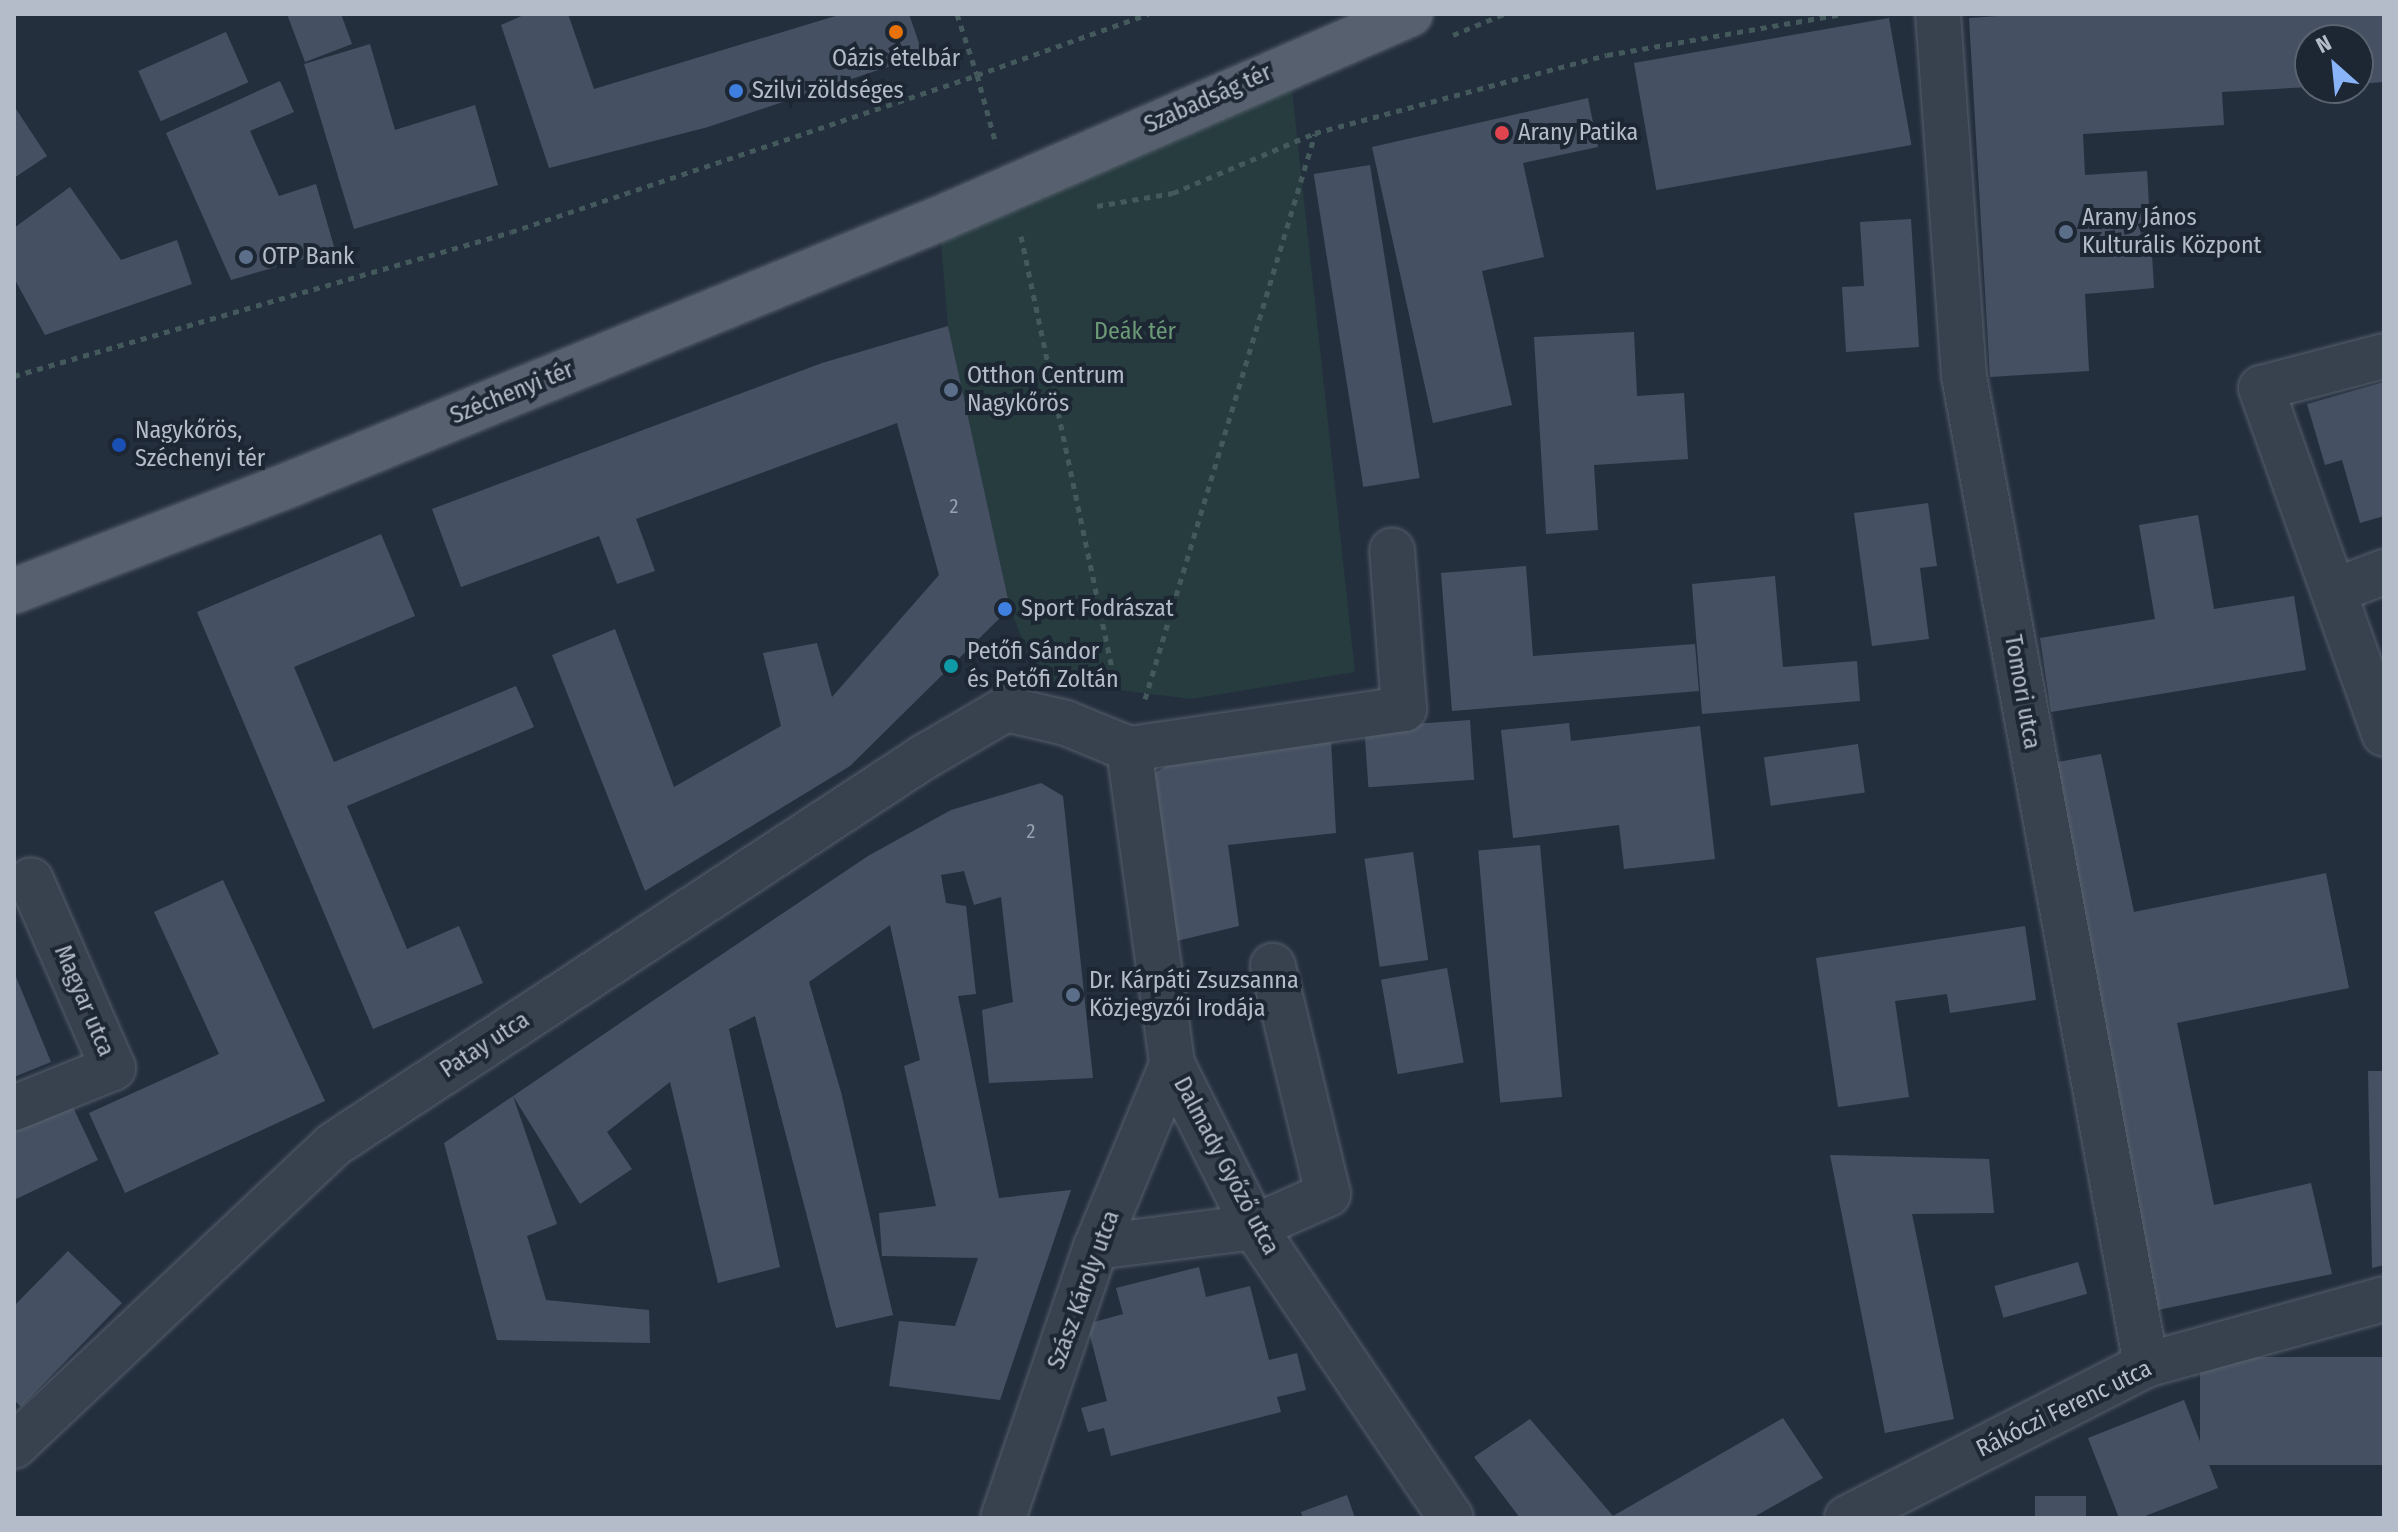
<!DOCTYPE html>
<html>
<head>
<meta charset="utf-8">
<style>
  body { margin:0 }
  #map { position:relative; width:2398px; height:1532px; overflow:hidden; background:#242f3e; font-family:"Fira Sans Condensed",sans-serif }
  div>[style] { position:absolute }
  .green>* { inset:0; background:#263c3f }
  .building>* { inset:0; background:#455162; transform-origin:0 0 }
  .path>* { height:5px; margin-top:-2.5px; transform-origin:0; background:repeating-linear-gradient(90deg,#44595c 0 6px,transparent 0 12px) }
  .roads { filter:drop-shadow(0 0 2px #565f6c) drop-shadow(0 0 2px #565f6c) }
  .minor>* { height:44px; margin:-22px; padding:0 22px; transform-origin:22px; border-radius:22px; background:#38414e }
  .major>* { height:44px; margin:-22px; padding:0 22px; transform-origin:22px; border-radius:22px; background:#56606e }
  .dots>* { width:22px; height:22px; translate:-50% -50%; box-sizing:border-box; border:4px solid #1d2633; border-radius:50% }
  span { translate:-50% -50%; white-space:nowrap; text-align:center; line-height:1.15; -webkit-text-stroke:8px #1d2633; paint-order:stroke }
  .number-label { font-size:20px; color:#98a1af }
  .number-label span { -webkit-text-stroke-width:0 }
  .poi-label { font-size:24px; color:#b4bcc9 }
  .left { translate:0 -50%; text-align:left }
  .street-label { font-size:24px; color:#b4bcc9 }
  .park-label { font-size:24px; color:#6b9a76 }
  .frame { position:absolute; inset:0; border:16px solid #b4bcc9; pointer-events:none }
  .north { position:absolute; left:2294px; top:24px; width:80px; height:80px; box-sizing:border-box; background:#1d2633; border:2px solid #59626f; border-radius:50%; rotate:333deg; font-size:22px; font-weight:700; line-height:32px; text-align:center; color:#b4bcc9 }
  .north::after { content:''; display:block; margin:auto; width:28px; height:36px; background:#8ab4f8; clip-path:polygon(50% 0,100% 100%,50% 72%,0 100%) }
</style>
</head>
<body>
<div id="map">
  <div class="green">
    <div style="clip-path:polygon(1289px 62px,1355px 672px,1191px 699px,1038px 680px,1010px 608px,948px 326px,939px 219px)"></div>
  </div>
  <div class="building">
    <div style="clip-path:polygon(287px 14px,341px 14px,352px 44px,305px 62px)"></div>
    <div style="clip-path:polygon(526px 14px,568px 14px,594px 89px,842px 14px,909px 14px,923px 55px,708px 127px,549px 168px,501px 25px)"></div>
    <div style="clip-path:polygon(2027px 14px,2384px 14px,2384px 82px,2358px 84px,2358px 40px,2310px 40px,2310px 87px,2222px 92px,2224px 125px,2083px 134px,2085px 175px,2147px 171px,2154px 288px,2085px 294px,2089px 371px,1990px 377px,1969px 18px)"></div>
    <div style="left:1889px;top:18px;width:129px;height:259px;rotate:80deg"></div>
    <div style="left:226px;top:32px;width:55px;height:96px;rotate:66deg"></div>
    <div style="clip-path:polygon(370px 44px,395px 130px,475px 105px,498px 185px,354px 229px,304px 64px)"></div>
    <div style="clip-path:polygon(280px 81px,294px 112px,250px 131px,279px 196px,316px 184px,335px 250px,231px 280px,166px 133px)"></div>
    <div style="clip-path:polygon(1588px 98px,1598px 147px,1523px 163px,1544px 257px,1482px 271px,1512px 405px,1433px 423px,1372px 147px)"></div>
    <div style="clip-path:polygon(14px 106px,47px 156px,14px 178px)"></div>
    <div style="left:1370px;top:165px;width:317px;height:57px;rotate:81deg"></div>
    <div style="clip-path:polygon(70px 187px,121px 260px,177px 240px,192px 284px,45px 335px,14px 278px,14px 228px)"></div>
    <div style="clip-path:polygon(1911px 219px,1919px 347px,1846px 352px,1842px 287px,1864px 286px,1860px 222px)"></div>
    <div style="clip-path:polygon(948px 326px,1010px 608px,850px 766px,645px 891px,552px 655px,615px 629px,674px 787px,781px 726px,763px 653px,817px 643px,832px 697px,939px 575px,897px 423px,636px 519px,655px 571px,617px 584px,599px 536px,461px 587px,432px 509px,822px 363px)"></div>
    <div style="clip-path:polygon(1634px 332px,1637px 396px,1684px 393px,1688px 459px,1594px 465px,1598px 530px,1546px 534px,1534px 337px)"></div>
    <div style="clip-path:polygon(2384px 382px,2384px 516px,2360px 523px,2342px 460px,2325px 465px,2307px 404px)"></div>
    <div style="clip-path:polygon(1928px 503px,1937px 566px,1920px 568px,1929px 639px,1872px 646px,1854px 513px)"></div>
    <div style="clip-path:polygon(2198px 515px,2214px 609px,2294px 596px,2306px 670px,2051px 712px,2040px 638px,2155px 619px,2139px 525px)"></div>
    <div style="clip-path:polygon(381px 534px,415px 616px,294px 667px,334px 762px,516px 686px,534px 727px,347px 806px,407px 949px,459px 926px,483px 983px,373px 1029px,197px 612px)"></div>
    <div style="clip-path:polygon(1526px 566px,1533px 656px,1695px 644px,1699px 691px,1452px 711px,1441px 573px)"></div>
    <div style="clip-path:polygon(1775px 576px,1783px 667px,1857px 661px,1860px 701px,1702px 714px,1692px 584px)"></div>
    <div style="left:1470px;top:720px;width:60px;height:106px;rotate:86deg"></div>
    <div style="clip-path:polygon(1569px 723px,1571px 741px,1700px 726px,1715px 859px,1624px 869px,1619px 825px,1513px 838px,1501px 730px)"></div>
    <div style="clip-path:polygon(1331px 741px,1336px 833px,1228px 845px,1239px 926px,1164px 944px,1138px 783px,1173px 762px)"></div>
    <div style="left:1858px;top:744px;width:49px;height:95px;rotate:82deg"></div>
    <div style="clip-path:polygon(2101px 754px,2134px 912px,2326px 873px,2349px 988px,2177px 1023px,2214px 1205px,2311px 1183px,2332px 1274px,2153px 1311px,2042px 765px)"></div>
    <div style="clip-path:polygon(1041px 783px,1063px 796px,1093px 1078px,989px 1083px,982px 1010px,1013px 1002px,1001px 897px,974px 905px,964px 871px,941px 875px,946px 903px,966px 906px,976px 994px,958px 996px,999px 1198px,1071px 1190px,1000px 1400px,889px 1386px,899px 1321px,955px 1326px,978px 1258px,882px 1256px,879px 1213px,936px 1206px,904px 1066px,920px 1060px,890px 925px,809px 982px,841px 1092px,893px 1315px,836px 1328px,755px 1016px,729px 1029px,780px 1267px,718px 1283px,670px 1082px,607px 1132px,632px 1169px,580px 1204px,513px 1096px,557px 1224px,527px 1236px,546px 1300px,649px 1310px,650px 1343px,497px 1340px,444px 1143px,651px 1002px,868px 856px,951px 810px)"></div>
    <div style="left:1540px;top:845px;width:253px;height:62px;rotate:85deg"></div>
    <div style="left:1413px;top:852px;width:109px;height:49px;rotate:82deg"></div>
    <div style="clip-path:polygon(223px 880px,325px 1101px,125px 1193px,89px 1113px,219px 1054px,154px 912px)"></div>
    <div style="clip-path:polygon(2025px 926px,2036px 1000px,1950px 1013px,1947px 994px,1895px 1001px,1909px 1097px,1838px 1107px,1816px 958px)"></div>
    <div style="left:1447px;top:968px;width:96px;height:67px;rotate:80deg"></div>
    <div style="clip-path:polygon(14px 972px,51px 1062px,14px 1077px)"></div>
    <div style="clip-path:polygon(2368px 1071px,2384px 1071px,2384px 1265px,2372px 1268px)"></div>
    <div style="clip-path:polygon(71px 1103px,98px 1160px,14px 1200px,14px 1131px)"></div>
    <div style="clip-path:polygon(1830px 1155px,1989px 1159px,1994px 1213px,1912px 1214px,1954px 1419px,1885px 1433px)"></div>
    <div style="clip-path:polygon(68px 1251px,122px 1303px,21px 1407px,14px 1400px,14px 1306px)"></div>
    <div style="left:2078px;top:1262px;width:33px;height:87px;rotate:74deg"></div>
    <div style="clip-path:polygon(1199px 1267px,1206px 1297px,1250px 1286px,1269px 1360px,1297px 1353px,1306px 1390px,1277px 1397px,1281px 1412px,1111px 1456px,1104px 1428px,1088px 1432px,1081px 1408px,1107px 1401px,1087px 1324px,1123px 1314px,1116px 1288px)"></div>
    <div style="left:2384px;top:1357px;width:108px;height:184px;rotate:90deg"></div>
    <div style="clip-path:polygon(2184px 1400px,2218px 1488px,2140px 1518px,2119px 1518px,2088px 1438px)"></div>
    <div style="clip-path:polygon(1783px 1418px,1823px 1478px,1752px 1518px,1520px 1518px,1474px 1457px,1530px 1419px,1613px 1516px)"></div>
    <div style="clip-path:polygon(1347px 1495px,1355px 1518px,1303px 1518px,1301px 1512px)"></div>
    <div style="left:2035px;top:1496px;width:51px;height:22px"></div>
  </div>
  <div class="path">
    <div style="left:957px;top:14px;width:64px;rotate:71.8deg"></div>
    <div style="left:977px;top:75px;width:182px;rotate:-19.6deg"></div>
    <div style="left:1453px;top:35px;width:55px;rotate:-22.4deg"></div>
    <div style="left:1097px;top:206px;width:77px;rotate:-9.7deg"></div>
    <div style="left:1173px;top:193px;width:154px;rotate:-22.9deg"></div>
    <div style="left:1315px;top:133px;width:302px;rotate:-15deg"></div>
    <div style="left:1607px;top:55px;width:240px;rotate:-9.9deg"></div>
    <div style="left:1021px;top:236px;width:466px;rotate:78.1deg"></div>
    <div style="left:14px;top:376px;width:517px;rotate:-16.16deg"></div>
    <div style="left:511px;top:232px;width:492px;rotate:-18.6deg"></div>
    <div style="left:977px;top:75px;width:72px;rotate:74.6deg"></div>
    <div style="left:1145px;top:699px;width:590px;rotate:-73.25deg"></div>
  </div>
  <div class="roads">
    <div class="minor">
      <div style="left:1938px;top:14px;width:363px;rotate:85.9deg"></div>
      <div style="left:1964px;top:376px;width:1006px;rotate:79.57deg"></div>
      <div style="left:2384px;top:356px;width:127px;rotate:165.4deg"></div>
      <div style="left:2261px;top:388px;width:367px;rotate:70.4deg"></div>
      <div style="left:2336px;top:590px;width:51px;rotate:-20.6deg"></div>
      <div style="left:1129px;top:749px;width:278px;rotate:-8.3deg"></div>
      <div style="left:1404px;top:709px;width:159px;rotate:-94.3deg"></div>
      <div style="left:14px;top:1108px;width:107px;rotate:-22deg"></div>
      <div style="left:113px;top:1068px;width:205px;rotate:-113.6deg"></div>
      <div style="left:1096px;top:1247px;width:159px;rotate:-7.2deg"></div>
      <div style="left:1254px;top:1227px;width:81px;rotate:-24deg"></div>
      <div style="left:1328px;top:1194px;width:235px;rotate:-103.6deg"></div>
      <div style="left:14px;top:1446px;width:439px;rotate:-43.3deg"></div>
      <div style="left:333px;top:1145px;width:707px;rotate:-33.29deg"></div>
      <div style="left:924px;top:757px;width:95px;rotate:-30.3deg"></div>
      <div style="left:1006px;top:709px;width:62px;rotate:13.1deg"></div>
      <div style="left:1066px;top:723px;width:68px;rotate:22.4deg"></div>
      <div style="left:1129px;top:749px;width:318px;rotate:82.2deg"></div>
      <div style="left:1172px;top:1064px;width:182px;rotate:63.3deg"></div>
      <div style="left:1254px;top:1227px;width:351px;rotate:55.9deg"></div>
      <div style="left:1003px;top:1518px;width:287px;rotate:-71.1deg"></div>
      <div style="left:1096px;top:1247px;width:198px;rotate:-67.4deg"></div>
      <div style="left:1847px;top:1518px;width:336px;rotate:-27.1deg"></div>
      <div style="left:2146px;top:1365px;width:247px;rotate:-15.5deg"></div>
    </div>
    <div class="major">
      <div style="left:14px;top:591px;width:302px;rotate:-21.1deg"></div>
      <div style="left:296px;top:482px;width:695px;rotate:-22.25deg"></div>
      <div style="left:939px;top:219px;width:514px;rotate:-23.52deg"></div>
    </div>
  </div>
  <div class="dots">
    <div style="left:896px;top:32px;background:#e8710a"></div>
    <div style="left:736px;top:91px;background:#3f7fe0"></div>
    <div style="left:1502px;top:133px;background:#e0444e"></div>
    <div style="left:2066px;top:232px;background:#5c6f8a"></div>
    <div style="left:246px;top:257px;background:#5c6f8a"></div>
    <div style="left:951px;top:390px;background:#5c6f8a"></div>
    <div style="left:119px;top:445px;background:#1a4fb4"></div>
    <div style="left:1005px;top:609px;background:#3f7fe0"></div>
    <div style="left:951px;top:666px;background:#0f9aa8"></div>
    <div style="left:1073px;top:995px;background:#5c6f8a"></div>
  </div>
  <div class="number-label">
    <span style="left:954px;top:506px">2</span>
    <span style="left:1031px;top:831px">2</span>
  </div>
  <div class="poi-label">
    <span style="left:896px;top:59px">Oázis ételbár</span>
    <span class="left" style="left:752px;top:91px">Szilvi zöldséges</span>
    <span class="left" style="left:1518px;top:133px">Arany Patika</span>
    <span class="left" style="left:2082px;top:232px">Arany János<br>Kulturális Központ</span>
    <span class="left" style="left:262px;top:257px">OTP Bank</span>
    <span class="left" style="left:967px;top:390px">Otthon Centrum<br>Nagykőrös</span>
    <span class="left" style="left:135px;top:445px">Nagykőrös,<br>Széchenyi tér</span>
    <span class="left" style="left:1021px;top:609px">Sport Fodrászat</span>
    <span class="left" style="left:967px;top:666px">Petőfi Sándor<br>és Petőfi Zoltán</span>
    <span class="left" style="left:1089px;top:995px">Dr. Kárpáti Zsuzsanna<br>Közjegyzői Irodája</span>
  </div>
  <div class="street-label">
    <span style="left:1208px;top:99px;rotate:-24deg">Szabadság tér</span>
    <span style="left:512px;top:393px;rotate:-22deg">Széchenyi tér</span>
    <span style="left:2022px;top:692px;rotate:80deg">Tomori utca</span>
    <span style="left:84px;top:1001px;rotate:67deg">Magyar utca</span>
    <span style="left:485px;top:1045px;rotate:-33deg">Patay utca</span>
    <span style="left:1226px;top:1166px;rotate:62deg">Dalmady Győző utca</span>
    <span style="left:1084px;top:1290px;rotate:-70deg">Szász Károly utca</span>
    <span style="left:2064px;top:1409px;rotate:-26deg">Rákóczi Ferenc utca</span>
  </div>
  <div class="park-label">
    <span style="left:1135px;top:332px">Deák tér</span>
  </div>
  <div class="frame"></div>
  <div class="north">N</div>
</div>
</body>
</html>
